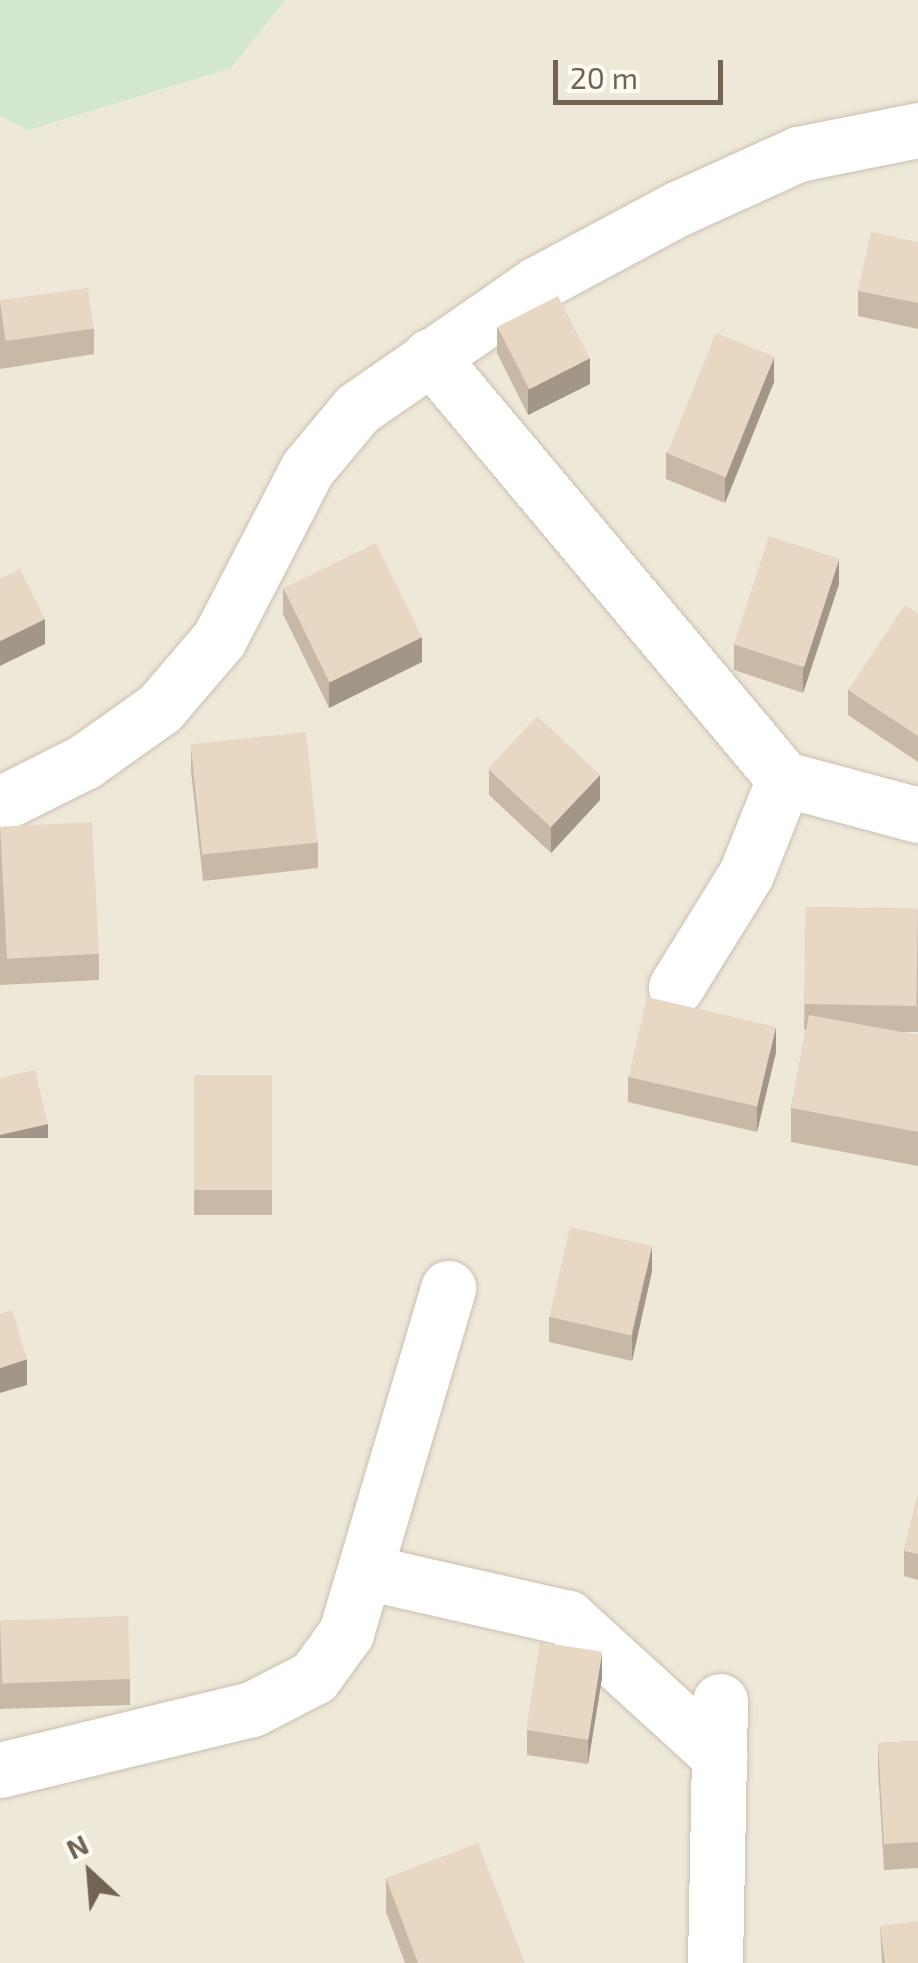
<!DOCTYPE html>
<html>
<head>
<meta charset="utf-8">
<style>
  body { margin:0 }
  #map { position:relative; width:918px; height:1963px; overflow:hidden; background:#fbf7ec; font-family:"Exo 2",sans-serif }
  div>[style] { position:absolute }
  .residential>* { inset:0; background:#eee8d8; transform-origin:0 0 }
  .green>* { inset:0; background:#d2e7cc }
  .roads { filter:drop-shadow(0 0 2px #c9bfb0) drop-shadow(0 0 2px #c9bfb0) }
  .minor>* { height:55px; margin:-27.5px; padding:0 27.5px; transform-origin:27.5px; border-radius:27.5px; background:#fff }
  .wall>* { inset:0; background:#c8b9a7; transform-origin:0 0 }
  .shaded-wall>* { inset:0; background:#a29688; transform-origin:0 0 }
  .building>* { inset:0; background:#e8d7c2; transform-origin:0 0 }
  span { translate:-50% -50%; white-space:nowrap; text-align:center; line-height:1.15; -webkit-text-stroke:8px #fdfbf3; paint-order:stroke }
  .north { position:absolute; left:40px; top:1823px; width:100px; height:100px; -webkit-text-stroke:8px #fdfbf3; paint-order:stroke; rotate:334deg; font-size:28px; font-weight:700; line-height:40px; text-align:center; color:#736352 }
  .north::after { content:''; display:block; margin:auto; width:35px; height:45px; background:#736352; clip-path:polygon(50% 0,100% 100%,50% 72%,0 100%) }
  .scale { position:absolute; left:553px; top:60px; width:170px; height:45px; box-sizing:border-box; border:5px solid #736352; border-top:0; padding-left:12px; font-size:30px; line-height:35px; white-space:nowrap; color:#736352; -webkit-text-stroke:8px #fdfbf3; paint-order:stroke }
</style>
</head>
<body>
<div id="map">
  <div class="residential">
    <div style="left:0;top:0;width:918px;height:1963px"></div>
  </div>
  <div class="green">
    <div style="clip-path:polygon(0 0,285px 0,231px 68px,28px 130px,0 116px)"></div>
  </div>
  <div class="roads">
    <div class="minor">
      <div style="left:430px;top:356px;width:552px;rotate:50.07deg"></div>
      <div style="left:784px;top:779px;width:102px;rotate:111.8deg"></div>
      <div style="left:746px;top:874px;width:133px;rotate:121.8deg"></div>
      <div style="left:784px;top:779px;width:139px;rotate:15deg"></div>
      <div style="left:0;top:804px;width:94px;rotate:-26.6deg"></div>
      <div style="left:84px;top:762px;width:93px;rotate:-35.4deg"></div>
      <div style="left:160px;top:708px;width:91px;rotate:-49.5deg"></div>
      <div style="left:219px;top:639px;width:191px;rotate:-62.6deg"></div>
      <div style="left:307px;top:469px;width:78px;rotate:-50.2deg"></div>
      <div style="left:357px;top:409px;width:219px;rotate:-34.8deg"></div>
      <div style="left:537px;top:284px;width:159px;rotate:-28.2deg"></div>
      <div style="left:677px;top:209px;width:133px;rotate:-24.4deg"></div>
      <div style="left:798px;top:154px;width:122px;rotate:-11.3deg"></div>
      <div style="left:366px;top:1572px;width:207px;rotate:12.8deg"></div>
      <div style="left:568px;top:1618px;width:205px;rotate:42.4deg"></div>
      <div style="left:0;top:1770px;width:259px;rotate:-13.6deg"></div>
      <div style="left:252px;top:1709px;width:70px;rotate:-27.3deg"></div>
      <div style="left:314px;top:1677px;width:54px;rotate:-54deg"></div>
      <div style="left:346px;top:1633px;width:360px;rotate:-73.5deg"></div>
      <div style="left:715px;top:1963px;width:262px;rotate:-88.9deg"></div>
    </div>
  </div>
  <div class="wall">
    <div style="clip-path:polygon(918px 242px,918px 329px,858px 316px,858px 291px)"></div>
    <div style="clip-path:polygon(0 301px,94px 329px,94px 354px,0 369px)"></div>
    <div style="clip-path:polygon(497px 327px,590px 384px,528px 415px,497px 353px)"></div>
    <div style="clip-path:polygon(774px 382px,725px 503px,666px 479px,666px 453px)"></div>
    <div style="clip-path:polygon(839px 584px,803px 693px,734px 670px,734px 645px)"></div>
    <div style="clip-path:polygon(283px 588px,422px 662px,329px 708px,283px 614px)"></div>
    <div style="clip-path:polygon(918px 614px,918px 762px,848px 715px,848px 690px)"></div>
    <div style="clip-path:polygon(191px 745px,318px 842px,318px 868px,203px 881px,191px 771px)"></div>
    <div style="clip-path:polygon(489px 769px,600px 800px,551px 853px,489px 795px)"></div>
    <div style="clip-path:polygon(0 827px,99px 954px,99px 980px,0 985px)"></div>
    <div style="clip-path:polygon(806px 907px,918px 909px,918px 1032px,900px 1032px,918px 1035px,918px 1166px,791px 1142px,791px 1108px,806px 1030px,804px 1030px)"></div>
    <div style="clip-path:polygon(776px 1052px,757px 1132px,628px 1102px,628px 1077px)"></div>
    <div style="left:194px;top:1075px;width:78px;height:140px"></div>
    <div style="clip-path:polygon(652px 1271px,632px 1361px,549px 1342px,549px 1317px)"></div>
    <div style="clip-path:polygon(918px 1495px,918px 1580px,904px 1576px,904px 1551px)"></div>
    <div style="clip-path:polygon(0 1622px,130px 1679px,130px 1705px,0 1709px)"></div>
    <div style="clip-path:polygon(602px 1678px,588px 1764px,527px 1755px,527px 1730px)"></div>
    <div style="clip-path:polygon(918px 1741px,918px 1868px,884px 1870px,878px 1769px,878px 1743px)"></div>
    <div style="clip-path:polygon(386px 1878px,525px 1963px,405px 1963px,386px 1912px)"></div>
    <div style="clip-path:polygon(880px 1926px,918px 1963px,882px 1963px)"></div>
  </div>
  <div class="shaded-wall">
    <div style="clip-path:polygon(774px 357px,774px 382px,725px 503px,725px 477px)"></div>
    <div style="clip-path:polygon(590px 358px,590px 384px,528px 415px,528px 390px)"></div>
    <div style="clip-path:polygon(839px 559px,839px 584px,803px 693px,803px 667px)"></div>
    <div style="clip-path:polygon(45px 619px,45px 644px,0 666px,0 641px)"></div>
    <div style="clip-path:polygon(422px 637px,422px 662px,329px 708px,329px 682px)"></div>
    <div style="clip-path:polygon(600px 775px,600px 800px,551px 853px,551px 827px)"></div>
    <div style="clip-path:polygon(776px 1027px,776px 1052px,757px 1132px,757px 1106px)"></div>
    <div style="left:48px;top:1124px;width:14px;height:49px;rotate:90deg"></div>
    <div style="clip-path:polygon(652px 1246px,652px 1271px,632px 1361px,632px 1336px)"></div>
    <div style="clip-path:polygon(27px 1359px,27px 1385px,0 1393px,0 1368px)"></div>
    <div style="clip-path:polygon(602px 1652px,602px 1678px,588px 1764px,588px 1738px)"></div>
  </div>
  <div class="building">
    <div style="clip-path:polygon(871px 232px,918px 242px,918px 303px,858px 291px)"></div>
    <div style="left:88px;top:288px;width:41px;height:89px;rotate:82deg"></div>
    <div style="left:558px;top:296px;width:70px;height:68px;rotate:63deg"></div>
    <div style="left:716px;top:333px;width:63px;height:130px;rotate:22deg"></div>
    <div style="left:769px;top:536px;width:74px;height:114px;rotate:18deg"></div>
    <div style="left:376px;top:543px;width:105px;height:103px;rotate:64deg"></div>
    <div style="clip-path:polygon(20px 569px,45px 619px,0 641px,0 579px)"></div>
    <div style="clip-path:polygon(905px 605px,918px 614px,918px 736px,848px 690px)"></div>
    <div style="left:537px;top:716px;width:86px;height:72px;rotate:43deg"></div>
    <div style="left:306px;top:732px;width:111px;height:116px;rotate:84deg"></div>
    <div style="left:92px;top:822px;width:132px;height:92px;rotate:87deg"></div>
    <div style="left:806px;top:907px;width:112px;height:97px;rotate:1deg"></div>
    <div style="left:647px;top:997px;width:132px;height:82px;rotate:13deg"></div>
    <div style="clip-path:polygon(809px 1015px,918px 1035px,918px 1132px,791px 1108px)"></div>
    <div style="clip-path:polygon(35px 1070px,48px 1124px,0 1135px,0 1078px)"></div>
    <div style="left:194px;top:1075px;width:78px;height:115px"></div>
    <div style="left:570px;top:1227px;width:84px;height:92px;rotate:13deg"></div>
    <div style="clip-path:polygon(12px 1310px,27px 1359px,0 1368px,0 1314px)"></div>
    <div style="clip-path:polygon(918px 1495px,918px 1554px,904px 1551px)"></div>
    <div style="left:128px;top:1616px;width:63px;height:128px;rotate:88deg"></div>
    <div style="left:540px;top:1642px;width:63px;height:89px;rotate:9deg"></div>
    <div style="clip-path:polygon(918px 1741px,918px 1842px,884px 1844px,878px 1743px)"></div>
    <div style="clip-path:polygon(478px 1843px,525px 1963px,418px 1963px,386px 1878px)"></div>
    <div style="clip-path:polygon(918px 1921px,918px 1963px,885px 1963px,880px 1926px)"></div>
  </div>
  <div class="north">N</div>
  <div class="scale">20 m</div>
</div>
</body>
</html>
